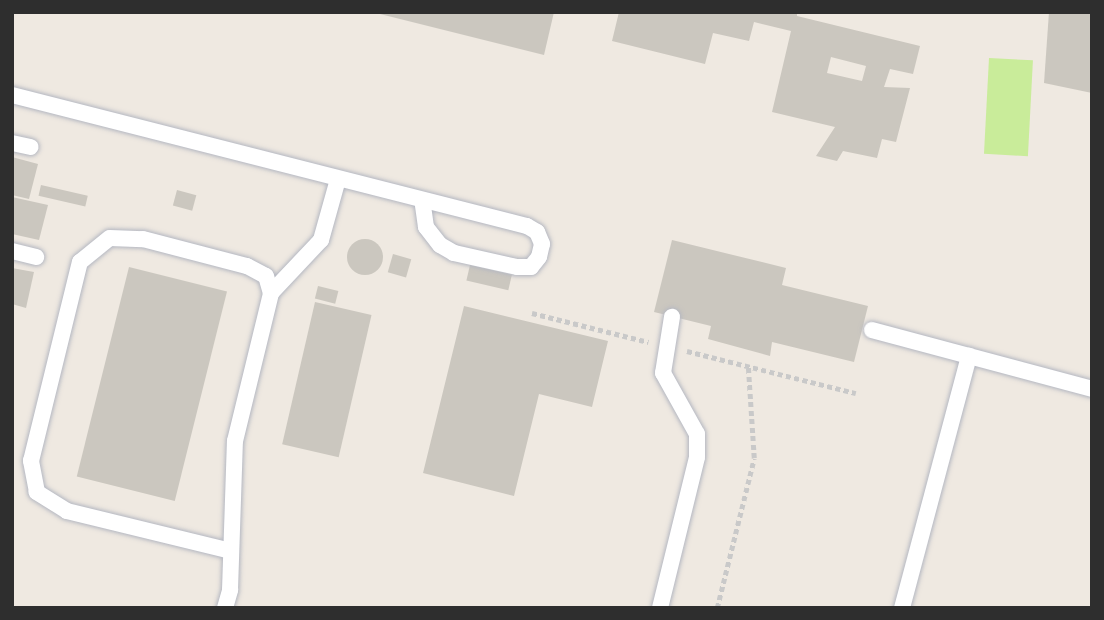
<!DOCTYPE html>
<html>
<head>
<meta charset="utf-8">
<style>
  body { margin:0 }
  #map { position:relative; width:1104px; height:620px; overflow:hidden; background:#efe9e1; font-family:"Golos Text",sans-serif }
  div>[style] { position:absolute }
  .pitch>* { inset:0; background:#c9ec9a; transform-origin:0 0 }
  .building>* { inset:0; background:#cbc7bf; transform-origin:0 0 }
  .round { border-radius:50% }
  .path>* { height:4.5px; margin-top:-2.25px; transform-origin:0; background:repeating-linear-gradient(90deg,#c9c9c9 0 5px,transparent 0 8.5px) }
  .roads { filter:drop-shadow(0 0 2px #b4b7c1) drop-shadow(0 0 2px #b4b7c1) }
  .service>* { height:16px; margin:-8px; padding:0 8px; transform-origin:8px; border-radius:8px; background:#fff }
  span { translate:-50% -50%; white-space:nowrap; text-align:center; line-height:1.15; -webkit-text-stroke:5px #fff; paint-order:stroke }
  .frame { position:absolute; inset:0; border:14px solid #2e2e2e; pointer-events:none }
</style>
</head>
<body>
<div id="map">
  <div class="pitch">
    <div style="left:989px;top:58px;width:44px;height:96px;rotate:3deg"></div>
  </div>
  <div class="building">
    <div style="clip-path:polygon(372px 12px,554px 12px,544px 55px)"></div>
    <div style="clip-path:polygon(evenodd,619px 12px,797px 12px,797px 16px,920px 46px,913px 74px,890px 69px,884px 87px,910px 88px,896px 142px,882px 139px,877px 158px,843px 151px,837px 161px,816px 156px,835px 127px,772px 112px,791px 31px,754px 22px,749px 41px,713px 33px,705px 64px,612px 41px,619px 12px,831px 57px,866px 66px,862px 81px,827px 73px,831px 57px)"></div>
    <div style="clip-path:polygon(1049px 12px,1092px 12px,1092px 93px,1044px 83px)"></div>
    <div style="clip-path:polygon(12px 157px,38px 164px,29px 199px,12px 195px)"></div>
    <div style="left:41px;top:185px;width:48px;height:11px;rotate:13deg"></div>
    <div style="left:177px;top:190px;width:20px;height:16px;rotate:15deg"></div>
    <div style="clip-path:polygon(12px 197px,48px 205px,39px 240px,12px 234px)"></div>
    <div class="round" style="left:347px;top:239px;width:36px;height:36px"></div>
    <div style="clip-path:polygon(672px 240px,786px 268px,782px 285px,868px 306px,854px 362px,772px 342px,770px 356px,708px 339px,711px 326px,654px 312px)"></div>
    <div style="left:393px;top:254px;width:19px;height:19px;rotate:16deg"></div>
    <div style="left:470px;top:265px;width:43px;height:16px;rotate:13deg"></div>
    <div style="left:129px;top:267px;width:101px;height:216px;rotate:14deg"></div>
    <div style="clip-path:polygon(12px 268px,34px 272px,26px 308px,12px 304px)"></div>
    <div style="left:318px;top:286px;width:21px;height:13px;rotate:14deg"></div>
    <div style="left:315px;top:302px;width:58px;height:146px;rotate:13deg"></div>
    <div style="clip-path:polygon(464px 306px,608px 341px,592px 407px,539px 394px,514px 496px,423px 473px)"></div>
  </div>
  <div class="path">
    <div style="left:532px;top:313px;width:120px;rotate:14deg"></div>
    <div style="left:687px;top:351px;width:174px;rotate:14deg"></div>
    <div style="left:717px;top:608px;width:154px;rotate:-76.1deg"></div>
    <div style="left:754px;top:458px;width:92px;rotate:-93.7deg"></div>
  </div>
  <div class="roads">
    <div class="service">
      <div style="left:12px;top:95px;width:531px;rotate:14.27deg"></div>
      <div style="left:527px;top:226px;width:12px;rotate:31deg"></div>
      <div style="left:537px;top:232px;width:13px;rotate:67deg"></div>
      <div style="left:542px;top:244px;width:13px;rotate:103deg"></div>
      <div style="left:539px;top:257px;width:13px;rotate:129deg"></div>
      <div style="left:531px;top:267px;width:14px;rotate:180deg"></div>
      <div style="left:517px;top:267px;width:65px;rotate:-167.5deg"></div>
      <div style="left:454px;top:253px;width:16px;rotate:-150deg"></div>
      <div style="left:440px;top:245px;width:23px;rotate:-128deg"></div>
      <div style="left:426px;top:227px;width:27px;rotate:-98deg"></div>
      <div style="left:12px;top:143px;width:19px;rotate:12deg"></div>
      <div style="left:12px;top:251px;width:25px;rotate:14deg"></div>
      <div style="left:872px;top:330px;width:228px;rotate:15deg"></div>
      <div style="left:231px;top:551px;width:169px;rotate:-166.3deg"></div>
      <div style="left:67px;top:511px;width:36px;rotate:-148deg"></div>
      <div style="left:37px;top:492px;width:32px;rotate:-101deg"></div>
      <div style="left:31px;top:461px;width:205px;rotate:-76.2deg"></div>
      <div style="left:80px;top:262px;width:38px;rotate:-39deg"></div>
      <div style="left:110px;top:238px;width:33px;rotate:2deg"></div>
      <div style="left:143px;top:239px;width:107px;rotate:14.6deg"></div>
      <div style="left:247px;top:266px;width:21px;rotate:28deg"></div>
      <div style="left:266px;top:276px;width:18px;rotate:74deg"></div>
      <div style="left:225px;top:608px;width:19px;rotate:-74deg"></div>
      <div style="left:230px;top:590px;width:149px;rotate:-88.1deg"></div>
      <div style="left:235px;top:441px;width:152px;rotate:-76.3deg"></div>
      <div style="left:271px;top:293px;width:73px;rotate:-46.7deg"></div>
      <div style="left:321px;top:240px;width:63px;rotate:-74.4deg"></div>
      <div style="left:660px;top:608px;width:155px;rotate:-76.2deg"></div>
      <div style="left:697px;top:457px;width:23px;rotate:-90deg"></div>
      <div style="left:697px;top:434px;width:70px;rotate:-119.1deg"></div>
      <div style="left:663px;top:373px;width:57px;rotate:-80.9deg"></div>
      <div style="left:902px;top:608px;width:261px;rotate:-75.1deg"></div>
    </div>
  </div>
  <div class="frame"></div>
</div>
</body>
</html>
